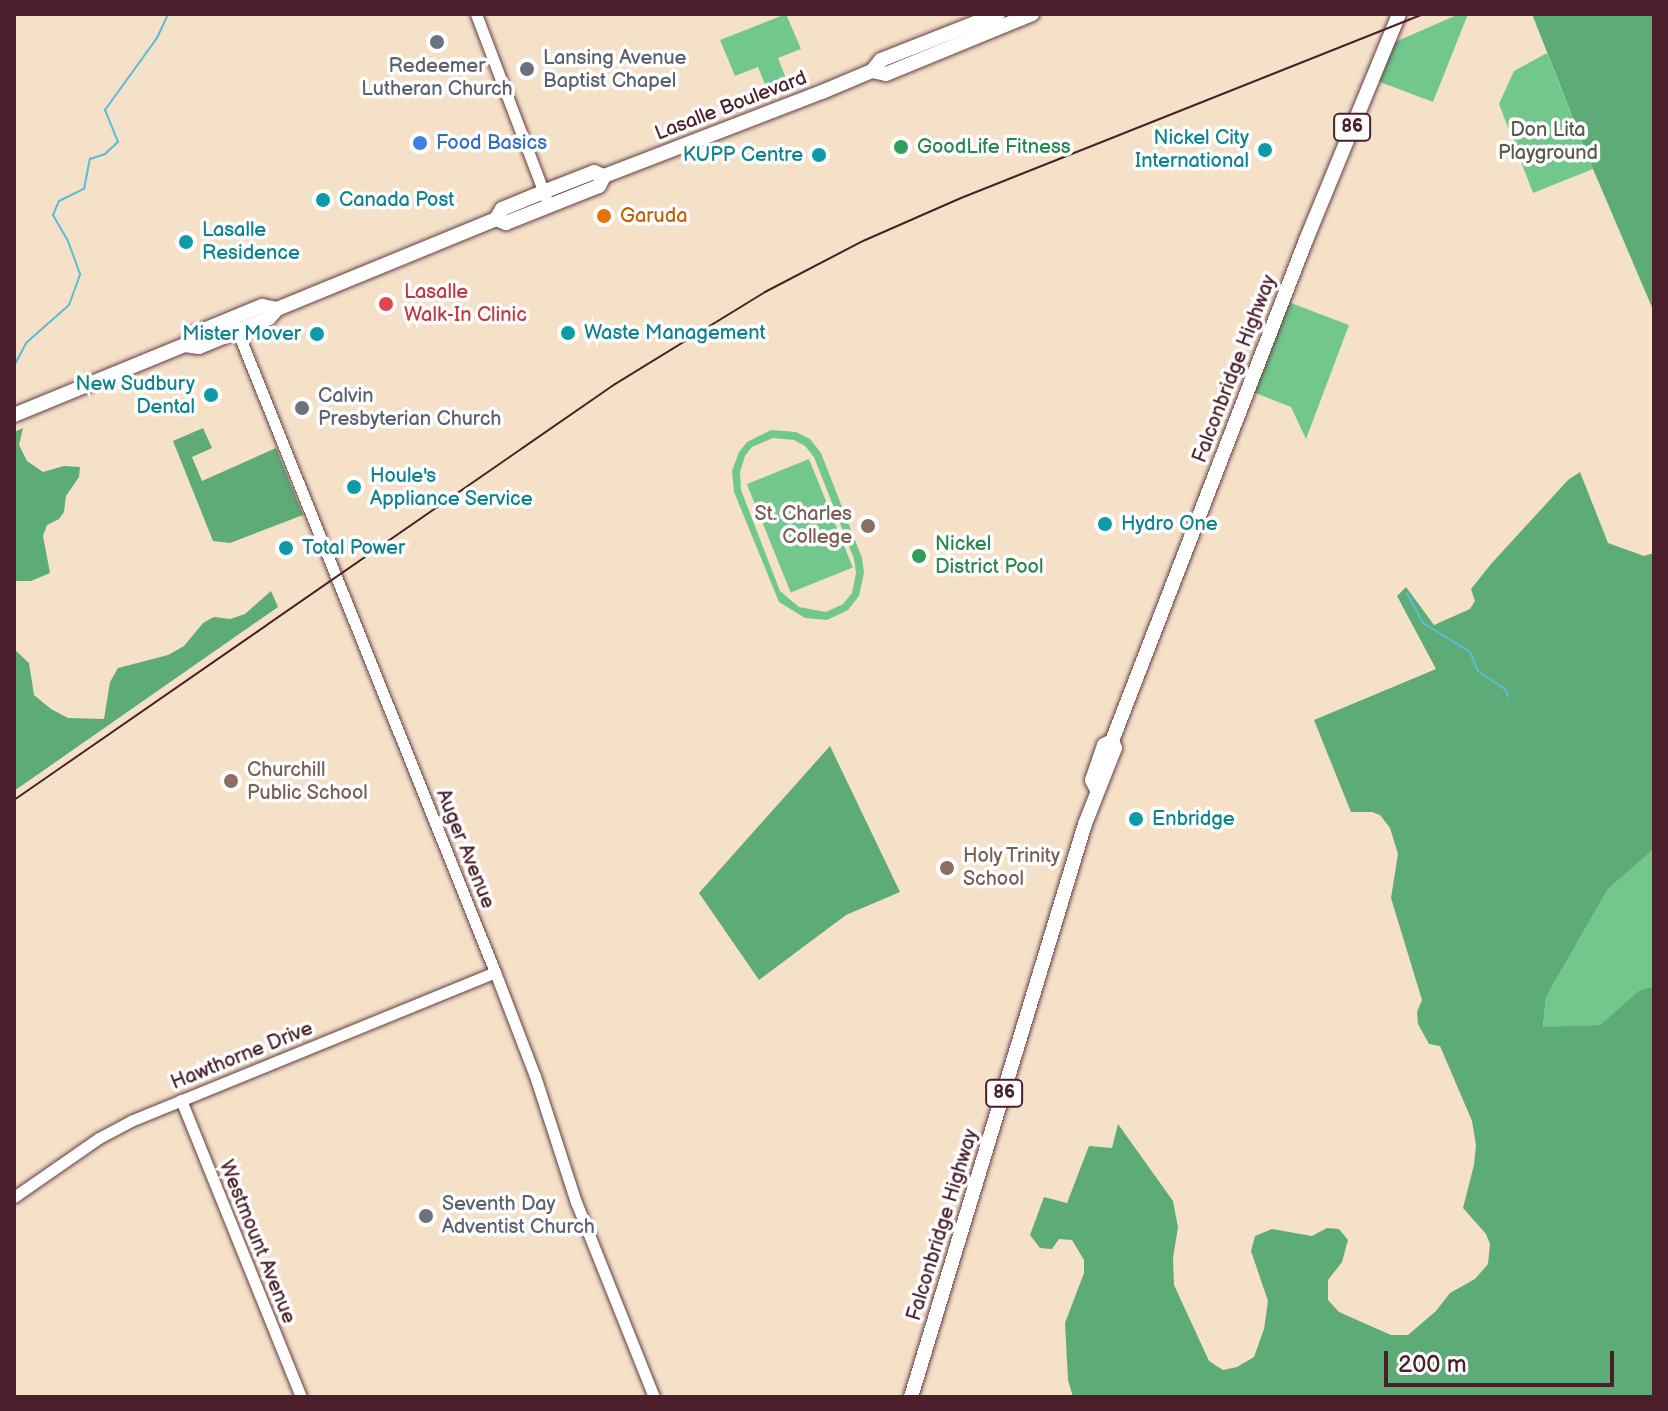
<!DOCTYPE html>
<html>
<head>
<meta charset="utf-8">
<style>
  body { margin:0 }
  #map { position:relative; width:1668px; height:1411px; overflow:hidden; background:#f5e1c8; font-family:"Balsamiq Sans",sans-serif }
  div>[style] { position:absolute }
  .green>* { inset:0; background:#72c88c; transform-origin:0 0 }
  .forest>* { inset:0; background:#5dac78 }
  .stream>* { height:2px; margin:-1px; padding:0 1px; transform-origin:1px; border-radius:1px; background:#5abcd8 }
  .roads { filter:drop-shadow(0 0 2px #643c43) drop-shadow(0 0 2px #643c43) }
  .minor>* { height:11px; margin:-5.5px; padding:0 5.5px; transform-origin:5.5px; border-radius:5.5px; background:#fff }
  .major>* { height:14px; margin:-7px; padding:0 7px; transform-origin:7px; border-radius:7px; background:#fff }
  .rail>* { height:2px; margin:-1px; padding:0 1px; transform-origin:1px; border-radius:1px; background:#4a1f2b }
  .dots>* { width:22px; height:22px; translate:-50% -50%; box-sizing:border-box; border:4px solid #fff; border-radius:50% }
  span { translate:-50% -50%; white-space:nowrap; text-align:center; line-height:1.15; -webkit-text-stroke:7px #fff; paint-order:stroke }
  .shield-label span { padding:2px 6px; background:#fff; border:2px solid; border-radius:6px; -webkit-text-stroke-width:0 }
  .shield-label { font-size:18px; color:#4a1f2b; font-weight:700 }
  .worship-label { font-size:20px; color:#5b616d }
  .left { translate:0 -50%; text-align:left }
  .street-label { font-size:20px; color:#4a1f2b }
  .park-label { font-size:20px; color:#585a4d }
  .culture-label { font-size:20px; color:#0d838f }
  .right { translate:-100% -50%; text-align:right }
  .shop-label { font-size:20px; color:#366cbe }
  .leisure-label { font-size:20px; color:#27864d }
  .food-label { font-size:20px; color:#c56008 }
  .health-label { font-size:20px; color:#be3a42 }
  .education-label { font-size:20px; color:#785e54 }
  .frame { position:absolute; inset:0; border:16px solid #4a1f2b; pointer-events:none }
  .scale { position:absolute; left:1384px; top:1351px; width:230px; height:36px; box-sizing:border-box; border:4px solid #4a1f2b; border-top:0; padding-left:10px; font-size:24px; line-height:28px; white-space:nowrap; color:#4a1f2b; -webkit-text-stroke:6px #fff; paint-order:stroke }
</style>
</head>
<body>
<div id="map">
  <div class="green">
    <div style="clip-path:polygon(786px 14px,801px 49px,778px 58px,790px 89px,770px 97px,758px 67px,735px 76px,720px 40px)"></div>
    <div style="clip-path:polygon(1459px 14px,1468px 14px,1433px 102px,1372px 79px,1386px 46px)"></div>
    <div style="clip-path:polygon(1547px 53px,1593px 169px,1533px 193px,1499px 104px,1514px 71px)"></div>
    <div style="clip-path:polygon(1283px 300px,1349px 325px,1306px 439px,1291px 407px,1248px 390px)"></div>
    <div style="clip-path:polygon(evenodd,771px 430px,796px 432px,810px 439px,821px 453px,862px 558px,864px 573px,859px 596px,848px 610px,827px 620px,805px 618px,779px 602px,734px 492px,732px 471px,739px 452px,747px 442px,771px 430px,773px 438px,794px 440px,805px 446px,814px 457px,854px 559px,856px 573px,852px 593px,843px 604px,826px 612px,799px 607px,780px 591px,741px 490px,740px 472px,745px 456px,752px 447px,773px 438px)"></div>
    <div style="left:809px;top:459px;width:117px;height:67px;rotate:68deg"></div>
    <div style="clip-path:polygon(1654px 849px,1654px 986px,1638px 991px,1600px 1025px,1543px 1028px,1546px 997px,1608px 889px)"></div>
  </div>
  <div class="forest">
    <div style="clip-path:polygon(1532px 14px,1654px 14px,1654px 312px,1593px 169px)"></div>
    <div style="clip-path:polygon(23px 428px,19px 445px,27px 461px,43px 472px,64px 466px,80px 467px,79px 477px,66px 496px,64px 512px,59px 519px,47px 525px,43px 536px,50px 573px,31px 581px,14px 581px,14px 432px)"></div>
    <div style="clip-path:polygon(203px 428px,212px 448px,192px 457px,202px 481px,276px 448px,303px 515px,230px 543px,213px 541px,173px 441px)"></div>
    <div style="clip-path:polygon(1580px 472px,1608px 543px,1644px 556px,1654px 553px,1654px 849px,1608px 889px,1546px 997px,1543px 1027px,1600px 1025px,1638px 991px,1654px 986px,1654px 1397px,1073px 1397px,1068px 1380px,1065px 1323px,1084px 1273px,1084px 1260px,1072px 1240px,1059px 1239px,1052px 1249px,1040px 1248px,1030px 1235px,1044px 1197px,1067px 1203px,1089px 1146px,1112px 1148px,1118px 1124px,1173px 1201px,1178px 1227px,1173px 1258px,1174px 1285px,1209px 1361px,1223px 1370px,1237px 1367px,1254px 1357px,1264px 1329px,1268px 1301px,1251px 1251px,1255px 1236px,1272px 1229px,1312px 1236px,1327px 1228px,1339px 1229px,1348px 1240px,1342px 1262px,1328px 1280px,1328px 1300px,1339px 1312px,1391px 1335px,1408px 1335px,1436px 1311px,1450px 1293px,1475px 1279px,1488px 1264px,1490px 1244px,1486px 1234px,1463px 1208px,1474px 1165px,1476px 1145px,1472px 1121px,1440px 1046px,1429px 1044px,1418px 1024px,1417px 1012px,1422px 1000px,1391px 898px,1398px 854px,1390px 828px,1380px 815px,1372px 812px,1351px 812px,1314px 720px,1436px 669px,1397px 596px,1406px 587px,1434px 625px,1470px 609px,1475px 601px,1471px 589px,1491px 564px,1568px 480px)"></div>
    <div style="clip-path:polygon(271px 591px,278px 607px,14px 791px,14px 649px,29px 663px,34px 695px,51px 709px,68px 718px,104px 719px,110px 682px,118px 668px,168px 655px,184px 646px,203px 623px,214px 617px,230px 619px,245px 614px)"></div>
    <div style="clip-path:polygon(830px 746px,900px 892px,846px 915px,759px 980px,699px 893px)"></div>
  </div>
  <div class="stream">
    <div style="left:14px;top:366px;width:26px;rotate:-62deg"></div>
    <div style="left:26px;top:343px;width:57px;rotate:-41.5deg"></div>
    <div style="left:69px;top:305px;width:33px;rotate:-70deg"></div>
    <div style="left:80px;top:274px;width:35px;rotate:-110deg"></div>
    <div style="left:68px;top:241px;width:30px;rotate:-120deg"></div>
    <div style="left:53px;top:215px;width:15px;rotate:-67deg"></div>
    <div style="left:59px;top:201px;width:28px;rotate:-26deg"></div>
    <div style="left:84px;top:189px;width:31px;rotate:-79deg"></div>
    <div style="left:90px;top:159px;width:16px;rotate:-18deg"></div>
    <div style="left:105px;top:154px;width:18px;rotate:-43deg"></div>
    <div style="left:118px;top:142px;width:35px;rotate:-112deg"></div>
    <div style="left:105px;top:110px;width:89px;rotate:-54.2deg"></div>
    <div style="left:157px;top:38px;width:26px;rotate:-65deg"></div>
    <div style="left:1407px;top:593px;width:34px;rotate:62deg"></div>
    <div style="left:1423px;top:623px;width:55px;rotate:31.7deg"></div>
    <div style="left:1470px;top:652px;width:21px;rotate:67deg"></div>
    <div style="left:1478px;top:671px;width:32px;rotate:34deg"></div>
    <div style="left:1505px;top:689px;width:8px;rotate:67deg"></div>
  </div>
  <div class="roads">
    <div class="minor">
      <div style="left:476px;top:14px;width:197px;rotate:69.2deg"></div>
      <div style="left:235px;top:325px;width:697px;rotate:68.11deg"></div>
      <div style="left:495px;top:972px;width:111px;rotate:69deg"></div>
      <div style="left:535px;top:1076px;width:133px;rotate:72deg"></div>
      <div style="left:576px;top:1202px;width:210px;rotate:68.2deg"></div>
      <div style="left:181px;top:1100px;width:320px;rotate:68deg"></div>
      <div style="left:14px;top:1197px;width:103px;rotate:-34.8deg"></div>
      <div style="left:99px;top:1138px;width:38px;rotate:-28deg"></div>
      <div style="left:133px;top:1120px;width:391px;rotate:-22.2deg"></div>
    </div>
    <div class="major">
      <div style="left:872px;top:71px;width:14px;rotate:12deg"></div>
      <div style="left:886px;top:74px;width:158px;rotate:-22.3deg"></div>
      <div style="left:496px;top:219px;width:11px;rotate:22deg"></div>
      <div style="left:506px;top:223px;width:100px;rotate:-21.7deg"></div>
      <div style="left:599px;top:186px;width:11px;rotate:-63deg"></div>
      <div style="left:604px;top:176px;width:234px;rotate:-21.1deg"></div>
      <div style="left:822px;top:92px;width:54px;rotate:-22.8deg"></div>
      <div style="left:872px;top:71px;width:14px;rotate:-51deg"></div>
      <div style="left:881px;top:60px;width:126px;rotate:-21.5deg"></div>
      <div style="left:185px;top:345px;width:14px;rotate:-51deg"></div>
      <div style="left:194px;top:334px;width:74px;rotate:-22.4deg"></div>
      <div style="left:262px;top:306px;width:15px;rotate:11deg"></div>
      <div style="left:14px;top:415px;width:185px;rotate:-22.3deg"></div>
      <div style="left:185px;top:345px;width:14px;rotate:8deg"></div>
      <div style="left:199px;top:347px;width:76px;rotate:-22.5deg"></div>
      <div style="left:269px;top:318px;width:12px;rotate:-48deg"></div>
      <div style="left:277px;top:309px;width:237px;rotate:-22.3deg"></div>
      <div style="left:496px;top:219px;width:12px;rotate:-59deg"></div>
      <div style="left:502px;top:209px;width:44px;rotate:-22.5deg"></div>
      <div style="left:543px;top:192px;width:55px;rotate:-21.4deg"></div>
      <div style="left:594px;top:172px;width:11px;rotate:22deg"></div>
      <div style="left:1096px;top:788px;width:9px;rotate:-117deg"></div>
      <div style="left:1092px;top:780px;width:37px;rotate:-71deg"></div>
      <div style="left:1104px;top:745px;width:9px;rotate:-27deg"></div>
      <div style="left:911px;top:1397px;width:599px;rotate:-73.11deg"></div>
      <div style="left:1085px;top:824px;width:82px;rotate:-68.5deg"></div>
      <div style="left:1115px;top:748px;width:8px;rotate:-113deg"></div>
      <div style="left:1112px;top:741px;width:537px;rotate:-68.83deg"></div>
      <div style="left:1306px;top:240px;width:244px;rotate:-67.6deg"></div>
    </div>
  </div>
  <div class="rail">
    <div style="left:14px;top:800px;width:731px;rotate:-34.69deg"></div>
    <div style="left:615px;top:384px;width:176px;rotate:-31.5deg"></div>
    <div style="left:765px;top:292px;width:110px;rotate:-27.5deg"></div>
    <div style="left:863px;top:241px;width:107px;rotate:-23.7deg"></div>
    <div style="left:961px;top:198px;width:497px;rotate:-21.7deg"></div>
  </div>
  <div class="dots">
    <div style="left:437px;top:42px;background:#6b7280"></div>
    <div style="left:527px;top:69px;background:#6b7280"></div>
    <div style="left:420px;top:143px;background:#3f7fe0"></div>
    <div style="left:901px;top:147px;background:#2e9e5b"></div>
    <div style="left:1265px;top:150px;background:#0f9aa8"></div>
    <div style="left:819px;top:155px;background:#0f9aa8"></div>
    <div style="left:323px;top:200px;background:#0f9aa8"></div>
    <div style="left:604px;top:216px;background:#e8710a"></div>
    <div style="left:186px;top:242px;background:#0f9aa8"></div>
    <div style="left:386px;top:304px;background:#e0444e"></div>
    <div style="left:568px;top:333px;background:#0f9aa8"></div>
    <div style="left:317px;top:334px;background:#0f9aa8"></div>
    <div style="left:211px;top:395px;background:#0f9aa8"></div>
    <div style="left:302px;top:408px;background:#6b7280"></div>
    <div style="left:354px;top:487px;background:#0f9aa8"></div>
    <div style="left:1105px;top:524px;background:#0f9aa8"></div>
    <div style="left:868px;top:526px;background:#8d6e63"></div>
    <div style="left:286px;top:548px;background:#0f9aa8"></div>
    <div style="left:919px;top:556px;background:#2e9e5b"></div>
    <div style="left:231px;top:781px;background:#8d6e63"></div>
    <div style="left:1136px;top:819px;background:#0f9aa8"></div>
    <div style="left:947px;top:868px;background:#8d6e63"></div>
    <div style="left:426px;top:1216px;background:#6b7280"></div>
  </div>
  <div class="shield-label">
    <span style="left:1352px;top:127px">86</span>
    <span style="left:1004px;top:1093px">86</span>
  </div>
  <div class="worship-label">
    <span class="left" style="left:543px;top:70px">Lansing Avenue<br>Baptist Chapel</span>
    <span style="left:437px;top:78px">Redeemer<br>Lutheran Church</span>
    <span class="left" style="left:318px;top:408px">Calvin<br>Presbyterian Church</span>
    <span class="left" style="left:442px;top:1216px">Seventh Day<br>Adventist Church</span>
  </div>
  <div class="street-label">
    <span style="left:731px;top:106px;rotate:-21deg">Lasalle Boulevard</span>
    <span style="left:1235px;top:369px;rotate:-69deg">Falconbridge Highway</span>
    <span style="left:465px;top:849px;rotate:68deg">Auger Avenue</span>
    <span style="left:242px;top:1056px;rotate:-22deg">Hawthorne Drive</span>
    <span style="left:943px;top:1225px;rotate:-73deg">Falconbridge Highway</span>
    <span style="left:257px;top:1242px;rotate:68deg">Westmount Avenue</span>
  </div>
  <div class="park-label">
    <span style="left:1548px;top:142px">Don Lita<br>Playground</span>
  </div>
  <div class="culture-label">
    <span class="right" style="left:1249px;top:150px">Nickel City<br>International</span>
    <span class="right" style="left:803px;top:155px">KUPP Centre</span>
    <span class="left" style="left:339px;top:200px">Canada Post</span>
    <span class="left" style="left:202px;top:242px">Lasalle<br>Residence</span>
    <span class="left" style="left:584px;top:333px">Waste Management</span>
    <span class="right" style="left:301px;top:334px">Mister Mover</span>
    <span class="right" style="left:195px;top:396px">New Sudbury<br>Dental</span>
    <span class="left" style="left:370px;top:488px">Houle's<br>Appliance Service</span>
    <span class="left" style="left:1121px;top:524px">Hydro One</span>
    <span class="left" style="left:302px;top:548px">Total Power</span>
    <span class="left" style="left:1152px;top:819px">Enbridge</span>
  </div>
  <div class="shop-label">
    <span class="left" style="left:436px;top:143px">Food Basics</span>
  </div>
  <div class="leisure-label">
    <span class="left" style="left:917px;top:147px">GoodLife Fitness</span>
    <span class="left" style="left:935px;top:556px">Nickel<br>District Pool</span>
  </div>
  <div class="food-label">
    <span class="left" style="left:620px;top:216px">Garuda</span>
  </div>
  <div class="health-label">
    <span class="left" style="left:404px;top:304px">Lasalle<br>Walk-In Clinic</span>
  </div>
  <div class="education-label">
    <span class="right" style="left:852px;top:526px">St. Charles<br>College</span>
    <span class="left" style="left:247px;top:782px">Churchill<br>Public School</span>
    <span class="left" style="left:963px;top:868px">Holy Trinity<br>School</span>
  </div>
  <div class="frame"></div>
  <div class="scale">200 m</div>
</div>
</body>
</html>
